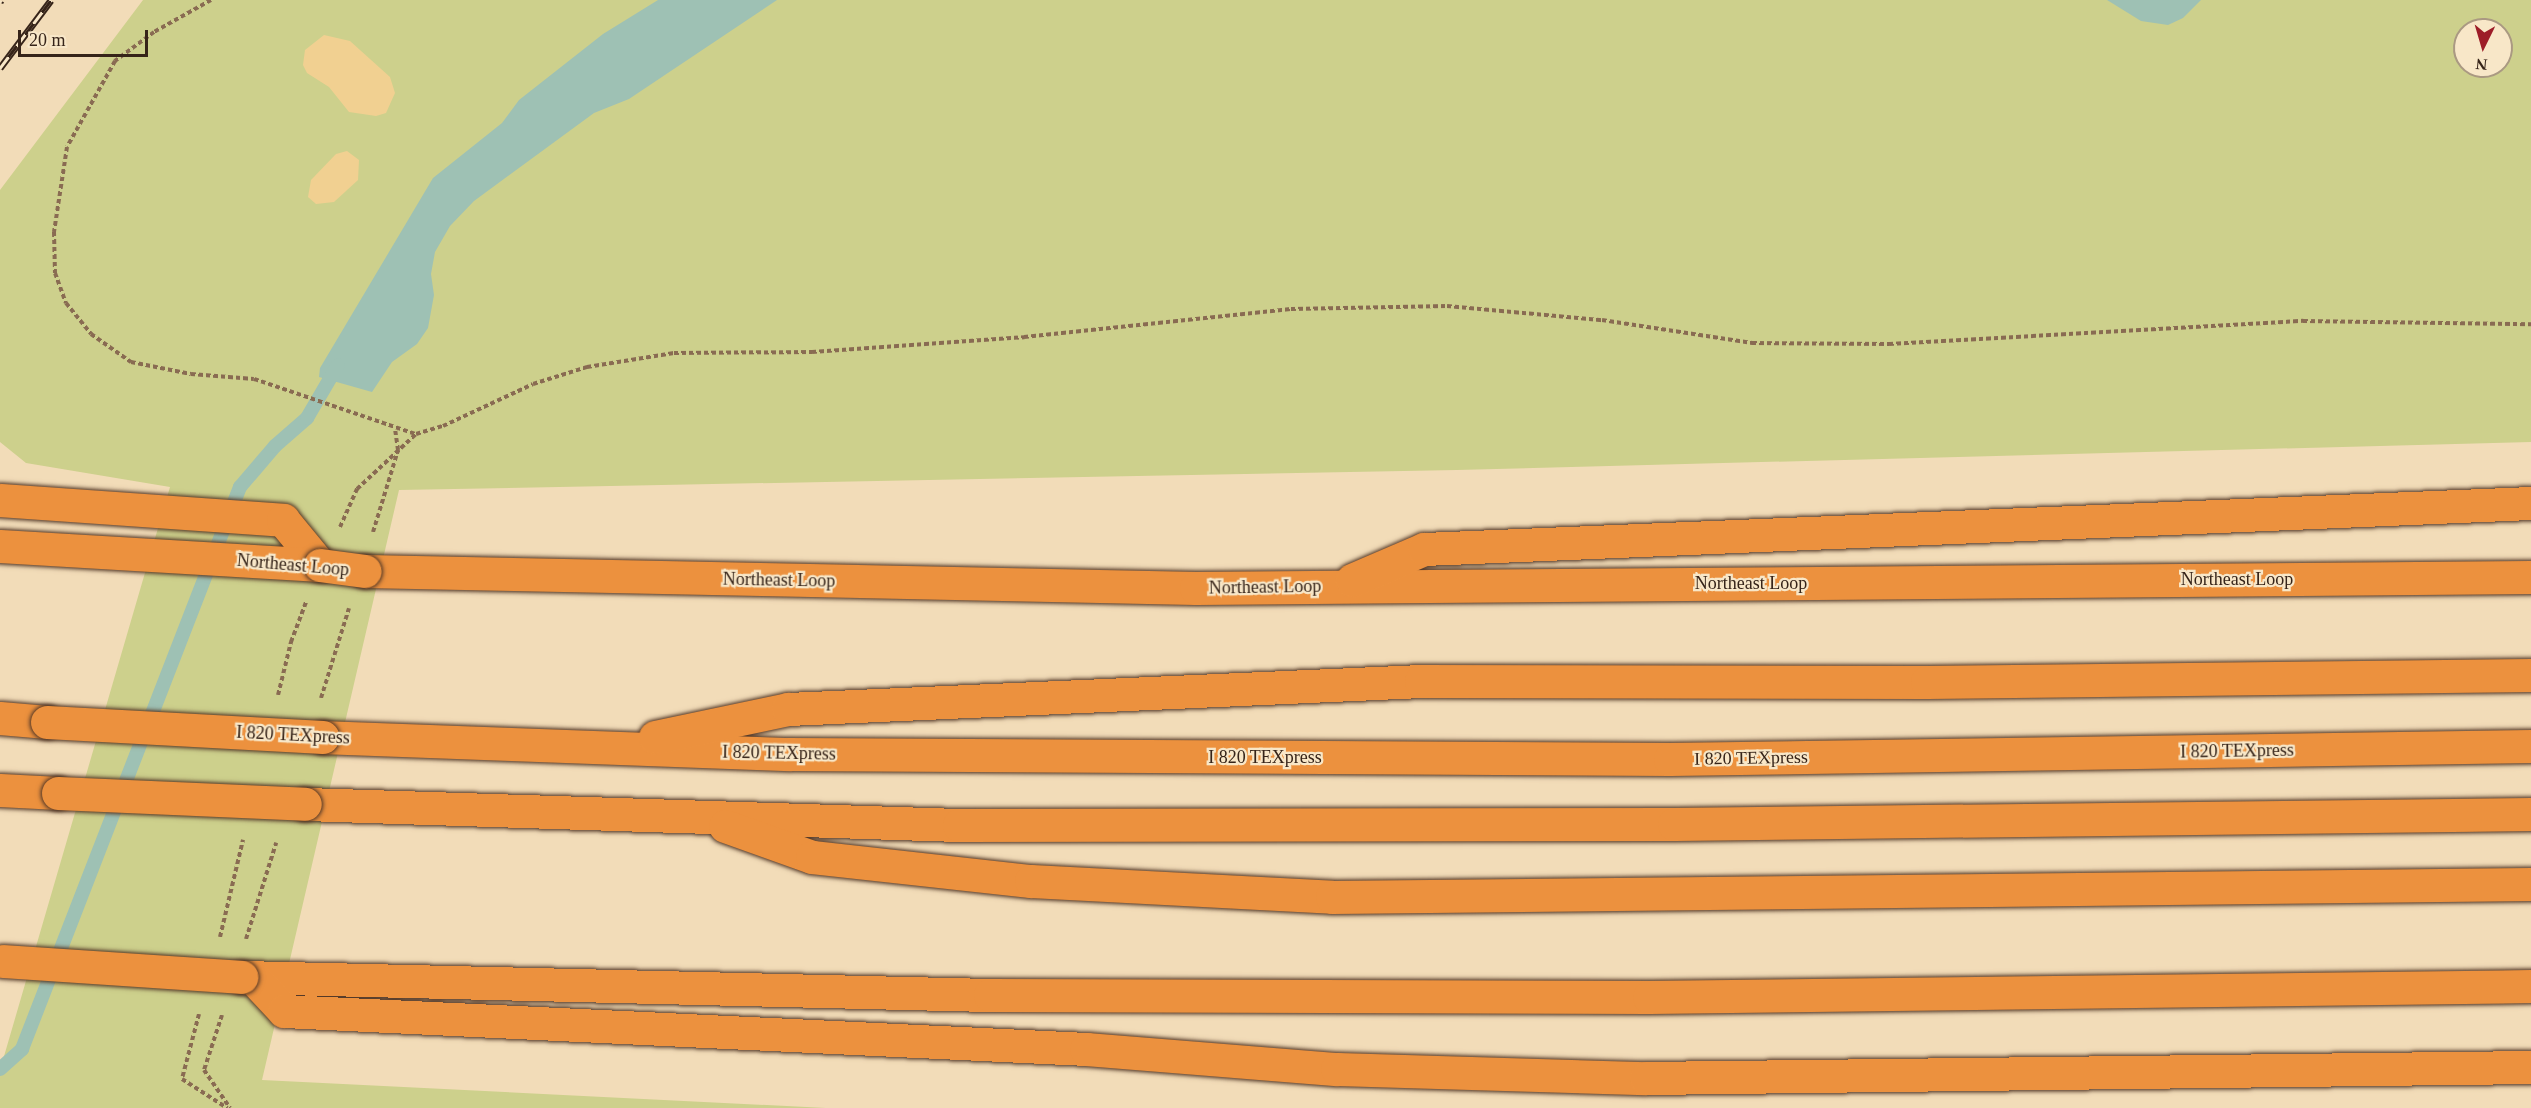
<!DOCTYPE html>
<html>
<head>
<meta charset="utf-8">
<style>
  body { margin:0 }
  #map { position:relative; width:2531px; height:1108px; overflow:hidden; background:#f2dcb8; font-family:"Times New Roman",serif }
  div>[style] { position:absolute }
  .green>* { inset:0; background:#cdd08c }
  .sand>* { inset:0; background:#f1d091 }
  .water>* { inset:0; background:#9ec1b4 }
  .stream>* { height:14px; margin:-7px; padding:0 7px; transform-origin:7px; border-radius:7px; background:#9ec1b4 }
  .path>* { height:4px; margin-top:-2px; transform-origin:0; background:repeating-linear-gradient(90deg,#896b52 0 4.5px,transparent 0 7.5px) }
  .roads { filter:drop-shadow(0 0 2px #553927) drop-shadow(0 0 2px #553927) }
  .motorway>* { height:33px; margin:-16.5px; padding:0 16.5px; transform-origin:16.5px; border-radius:16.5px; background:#ec913e }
  .rail>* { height:7px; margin-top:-3.5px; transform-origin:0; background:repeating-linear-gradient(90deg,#f8e7c8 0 14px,#362419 0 28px); box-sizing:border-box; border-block:2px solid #362419 }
  .bridges { filter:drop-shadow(0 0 2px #553927) drop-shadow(0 0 2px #553927) }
  .motorway-bridge>* { height:33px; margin:-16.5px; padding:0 16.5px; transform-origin:16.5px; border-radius:16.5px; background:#ec913e }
  span { translate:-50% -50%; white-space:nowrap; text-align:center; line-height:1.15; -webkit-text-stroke:4.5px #f8e7c8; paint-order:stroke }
  .street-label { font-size:18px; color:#362419 }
  .north { position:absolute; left:2453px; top:18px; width:60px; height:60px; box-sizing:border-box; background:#f8e7c8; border:2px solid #aa9982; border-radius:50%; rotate:185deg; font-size:16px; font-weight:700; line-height:24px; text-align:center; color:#362419 }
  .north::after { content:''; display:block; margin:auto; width:21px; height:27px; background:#9d1d28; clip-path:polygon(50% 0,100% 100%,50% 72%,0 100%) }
  .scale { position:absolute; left:18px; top:30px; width:130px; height:27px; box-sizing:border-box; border:3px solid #362419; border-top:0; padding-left:8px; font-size:18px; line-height:21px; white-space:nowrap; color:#362419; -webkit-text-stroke:4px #f8e7c8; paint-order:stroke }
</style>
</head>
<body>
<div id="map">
  <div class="green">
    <div style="clip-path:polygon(evenodd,143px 0,2531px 0,2531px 442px,1457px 470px,399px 490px,262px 1080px,826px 1108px,0 1108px,0 1070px,170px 487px,26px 463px,0 442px,0 190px,143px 0,2465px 30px,2501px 30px,2501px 66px,2465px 66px,2465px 30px)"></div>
  </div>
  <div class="sand">
    <div style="clip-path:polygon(324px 35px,350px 41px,390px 77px,395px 93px,386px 113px,376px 116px,349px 112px,329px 87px,307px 73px,303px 65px,305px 50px)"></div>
    <div style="clip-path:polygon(347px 151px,359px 160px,358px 180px,334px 202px,316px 204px,308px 197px,311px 180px,336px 154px)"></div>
  </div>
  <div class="water">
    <div style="clip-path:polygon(658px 0,777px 0,629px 99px,594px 113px,474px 201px,450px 226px,435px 252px,431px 274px,434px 295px,428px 328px,417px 344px,392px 362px,372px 392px,319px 377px,320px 368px,433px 178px,502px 123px,519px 100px,603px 34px)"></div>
    <div style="clip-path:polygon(2107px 0,2201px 0,2183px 18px,2168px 25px,2141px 21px)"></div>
  </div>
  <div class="stream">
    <div style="left:0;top:1069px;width:30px;rotate:-42deg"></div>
    <div style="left:22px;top:1049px;width:603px;rotate:-68.8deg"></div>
    <div style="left:240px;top:487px;width:54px;rotate:-49.5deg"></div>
    <div style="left:275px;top:446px;width:43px;rotate:-41.2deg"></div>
    <div style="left:307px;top:418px;width:61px;rotate:-59.7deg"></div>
  </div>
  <div class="path">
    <div style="left:211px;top:0;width:65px;rotate:150.7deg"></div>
    <div style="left:154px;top:32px;width:49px;rotate:143.4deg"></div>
    <div style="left:115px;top:61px;width:98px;rotate:119.2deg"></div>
    <div style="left:67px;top:147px;width:86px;rotate:98.7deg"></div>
    <div style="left:54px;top:232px;width:41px;rotate:88.6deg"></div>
    <div style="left:55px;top:273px;width:32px;rotate:70deg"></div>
    <div style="left:66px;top:303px;width:40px;rotate:51deg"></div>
    <div style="left:91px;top:334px;width:49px;rotate:35deg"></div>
    <div style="left:131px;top:362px;width:61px;rotate:11.3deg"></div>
    <div style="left:191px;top:374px;width:63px;rotate:4.5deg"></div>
    <div style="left:254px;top:379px;width:171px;rotate:18.8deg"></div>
    <div style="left:416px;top:434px;width:28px;rotate:-17deg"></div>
    <div style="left:443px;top:426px;width:99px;rotate:-25deg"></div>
    <div style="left:533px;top:384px;width:57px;rotate:-17.5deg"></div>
    <div style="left:587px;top:367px;width:88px;rotate:-9.1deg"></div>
    <div style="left:674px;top:353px;width:138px;rotate:-0.4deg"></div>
    <div style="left:812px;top:352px;width:213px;rotate:-4deg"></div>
    <div style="left:1024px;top:337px;width:268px;rotate:-6deg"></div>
    <div style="left:1291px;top:309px;width:156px;rotate:-1.1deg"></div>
    <div style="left:1447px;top:306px;width:156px;rotate:5.2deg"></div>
    <div style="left:1602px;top:320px;width:152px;rotate:8.7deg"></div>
    <div style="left:1752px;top:343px;width:137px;rotate:0.4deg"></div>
    <div style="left:1889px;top:344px;width:415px;rotate:-3.2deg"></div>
    <div style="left:2303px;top:321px;width:228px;rotate:0.8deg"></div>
    <div style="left:340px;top:527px;width:42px;rotate:-65.9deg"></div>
    <div style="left:357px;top:489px;width:81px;rotate:-43deg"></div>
    <div style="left:373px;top:532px;width:86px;rotate:-73deg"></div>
    <div style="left:398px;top:450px;width:21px;rotate:-98deg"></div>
    <div style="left:278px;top:695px;width:55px;rotate:-76.2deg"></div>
    <div style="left:291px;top:642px;width:43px;rotate:-69.4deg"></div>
    <div style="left:321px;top:698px;width:94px;rotate:-72.7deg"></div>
    <div style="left:220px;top:937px;width:100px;rotate:-76.7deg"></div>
    <div style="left:246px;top:939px;width:101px;rotate:-72.6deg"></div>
    <div style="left:199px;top:1014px;width:67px;rotate:104.7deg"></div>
    <div style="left:182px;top:1079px;width:54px;rotate:32.8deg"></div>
    <div style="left:222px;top:1015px;width:58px;rotate:108.1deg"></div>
    <div style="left:204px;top:1070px;width:46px;rotate:55.6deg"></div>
  </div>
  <div class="roads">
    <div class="motorway">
      <div style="left:0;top:500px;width:284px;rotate:4deg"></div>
      <div style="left:283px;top:520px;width:58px;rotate:50.6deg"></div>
      <div style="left:0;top:546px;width:321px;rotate:3.4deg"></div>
      <div style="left:365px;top:571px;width:831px;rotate:1.17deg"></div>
      <div style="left:1196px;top:588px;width:1335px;rotate:-0.47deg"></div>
      <div style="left:1352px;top:580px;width:78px;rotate:-23.3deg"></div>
      <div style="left:1424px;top:549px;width:1108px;rotate:-2.38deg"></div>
      <div style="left:0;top:718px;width:47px;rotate:4.9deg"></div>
      <div style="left:323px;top:737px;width:465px;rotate:2.1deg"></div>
      <div style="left:788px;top:754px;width:882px;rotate:0.32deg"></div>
      <div style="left:1670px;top:759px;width:861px;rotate:-0.87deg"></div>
      <div style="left:655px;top:737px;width:136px;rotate:-11.9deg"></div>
      <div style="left:788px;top:709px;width:634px;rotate:-2.53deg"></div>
      <div style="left:1421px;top:681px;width:506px;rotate:0.11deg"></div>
      <div style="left:1927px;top:682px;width:604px;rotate:-0.66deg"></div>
      <div style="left:0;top:790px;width:58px;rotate:3deg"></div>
      <div style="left:305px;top:804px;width:654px;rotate:1.84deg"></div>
      <div style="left:959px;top:825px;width:715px;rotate:-0.08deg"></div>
      <div style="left:1674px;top:824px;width:857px;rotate:-0.67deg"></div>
      <div style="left:725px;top:826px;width:92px;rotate:19.6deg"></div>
      <div style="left:812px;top:857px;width:220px;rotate:6.3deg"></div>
      <div style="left:1031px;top:881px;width:301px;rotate:3deg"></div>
      <div style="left:1332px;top:897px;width:1199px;rotate:-0.62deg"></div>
      <div style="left:242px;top:977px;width:748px;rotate:1.38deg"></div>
      <div style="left:990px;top:995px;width:659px;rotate:0.17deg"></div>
      <div style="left:1649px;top:997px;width:882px;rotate:-0.71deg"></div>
      <div style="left:253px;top:978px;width:45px;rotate:46.8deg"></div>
      <div style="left:284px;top:1011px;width:803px;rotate:2.71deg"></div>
      <div style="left:1086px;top:1049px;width:252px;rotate:4.6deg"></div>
      <div style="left:1337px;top:1069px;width:309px;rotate:1.7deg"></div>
      <div style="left:1646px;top:1078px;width:885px;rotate:-0.71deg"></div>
    </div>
  </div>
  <div class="rail">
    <div style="left:0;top:2px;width:2px;rotate:-63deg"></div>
    <div style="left:0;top:68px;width:85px;rotate:-53.1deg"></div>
  </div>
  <div class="bridges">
    <div class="motorway-bridge">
      <div style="left:320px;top:565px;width:45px;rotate:7.6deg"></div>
      <div style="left:47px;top:722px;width:276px;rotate:3.1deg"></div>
      <div style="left:58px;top:793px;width:247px;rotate:2.5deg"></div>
      <div style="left:3px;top:961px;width:239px;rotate:3.8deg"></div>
    </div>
  </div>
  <div class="street-label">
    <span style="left:293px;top:565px;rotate:5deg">Northeast Loop</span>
    <span style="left:2237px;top:579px">Northeast Loop</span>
    <span style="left:779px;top:580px;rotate:1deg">Northeast Loop</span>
    <span style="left:1751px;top:583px">Northeast Loop</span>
    <span style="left:1265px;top:587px;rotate:-1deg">Northeast Loop</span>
    <span style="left:293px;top:735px;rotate:3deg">I 820 TEXpress</span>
    <span style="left:2237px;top:751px;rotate:-1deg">I 820 TEXpress</span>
    <span style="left:779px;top:753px;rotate:1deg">I 820 TEXpress</span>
    <span style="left:1265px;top:757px">I 820 TEXpress</span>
    <span style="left:1751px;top:758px;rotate:-1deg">I 820 TEXpress</span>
  </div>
  <div class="north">N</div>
  <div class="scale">20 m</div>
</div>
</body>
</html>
